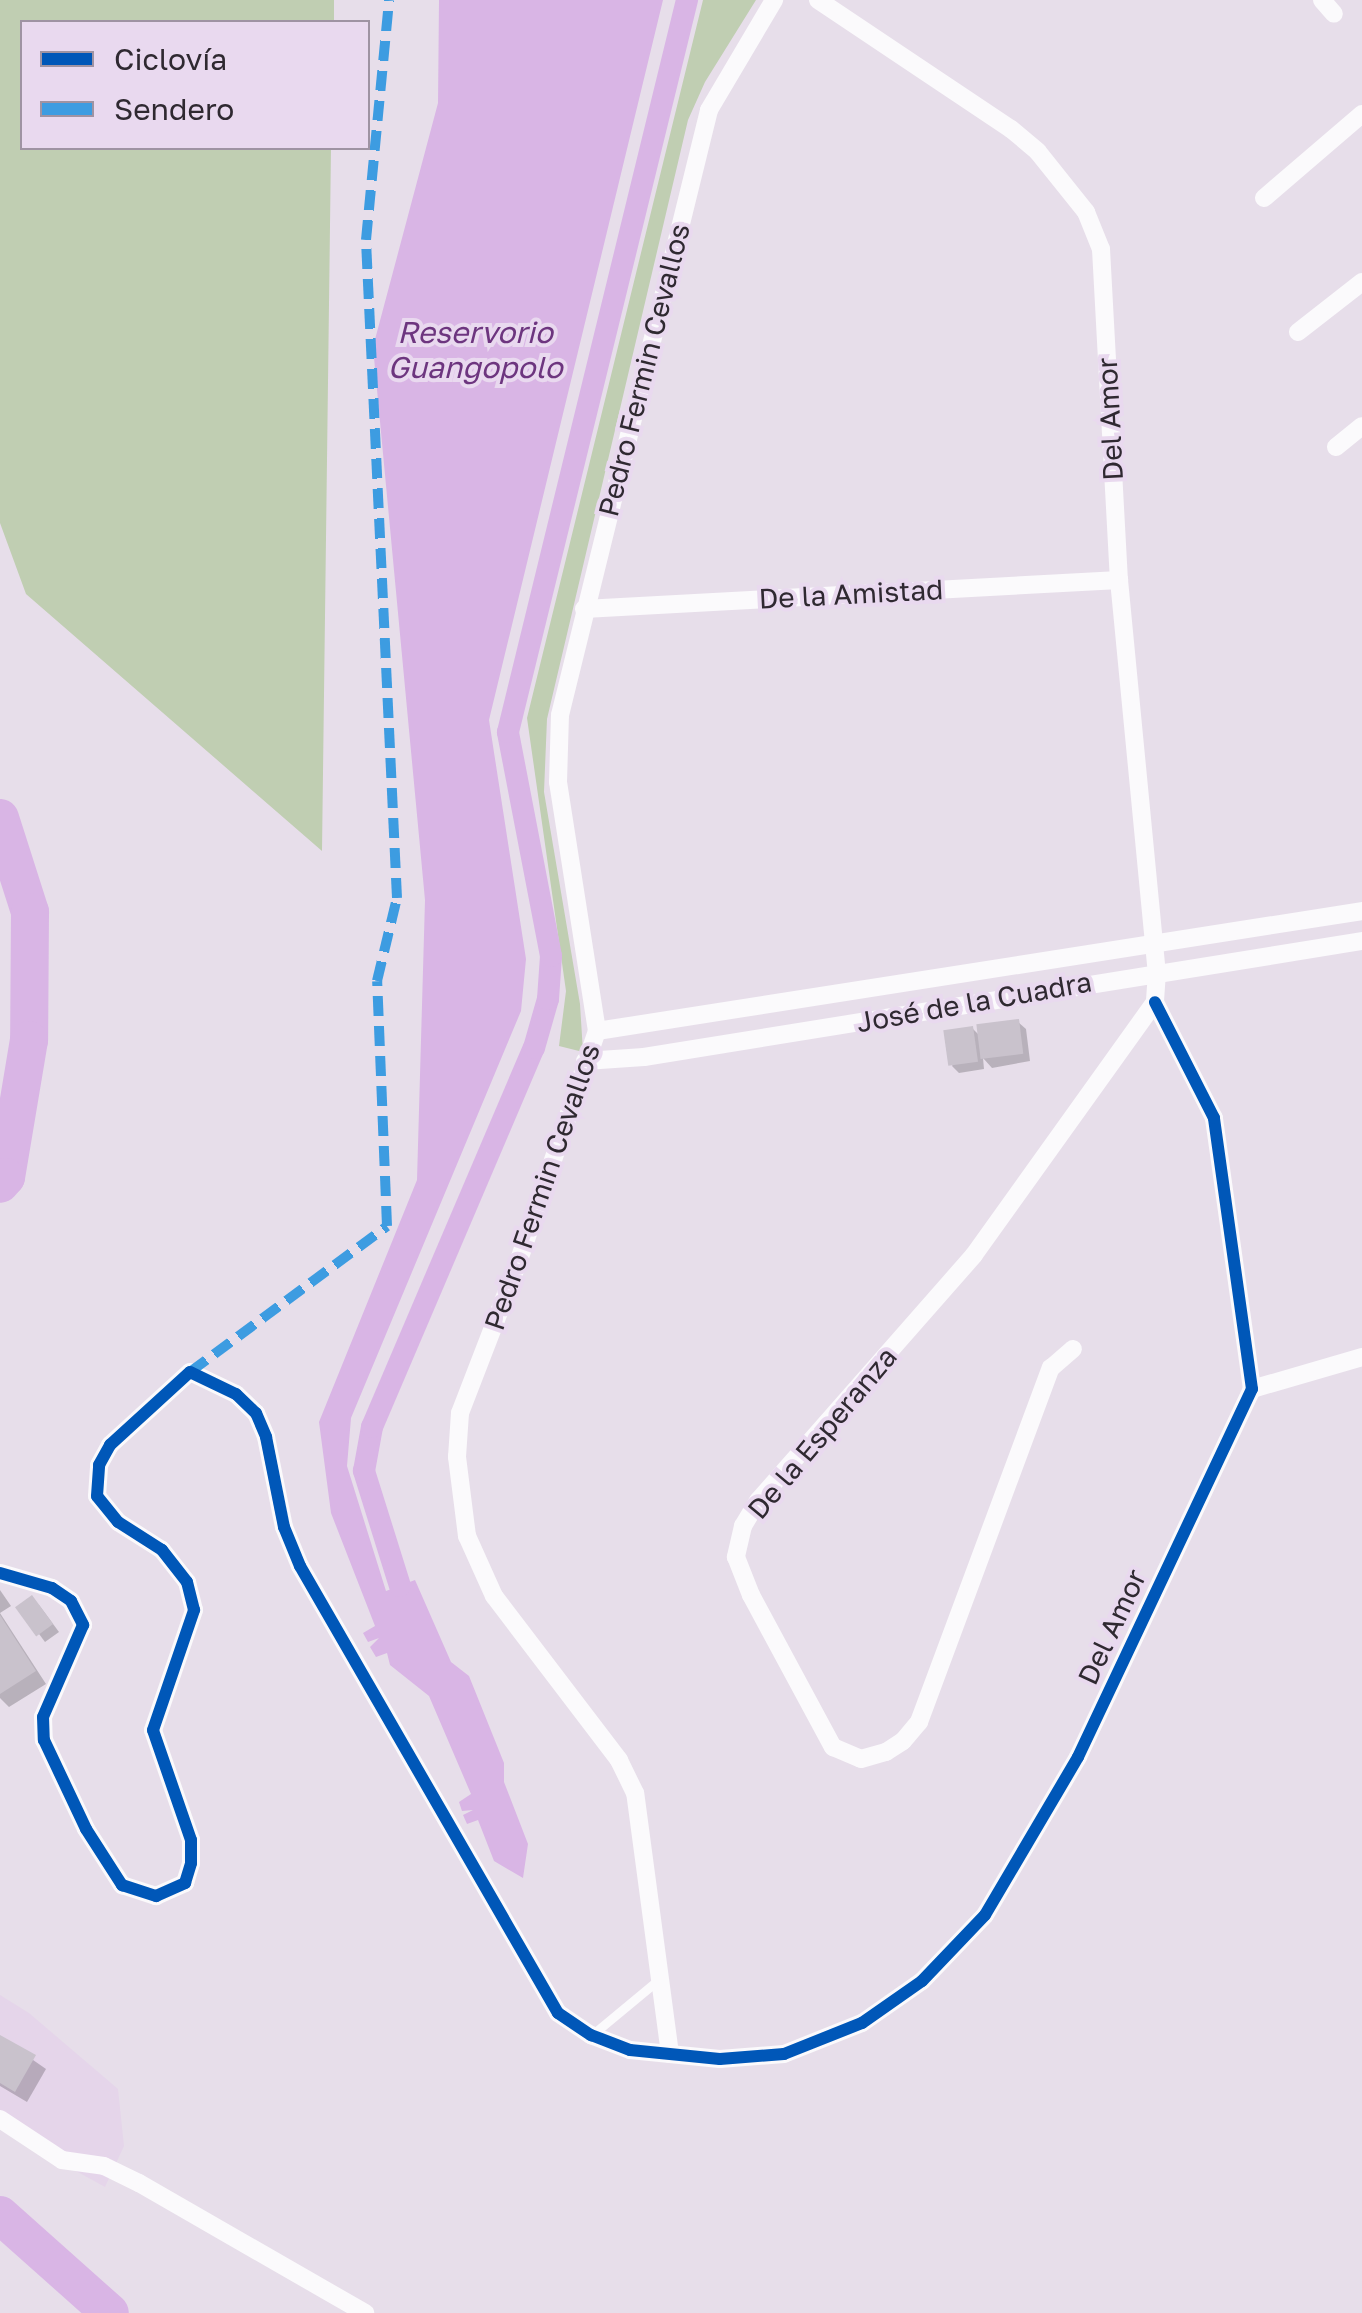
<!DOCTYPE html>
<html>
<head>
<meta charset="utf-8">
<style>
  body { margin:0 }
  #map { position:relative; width:1362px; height:2313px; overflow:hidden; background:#e7deea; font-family:"Golos Text",sans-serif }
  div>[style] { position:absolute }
  .built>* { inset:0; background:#e5d5ea }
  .green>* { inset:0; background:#c0ceb2 }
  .water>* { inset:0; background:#d9b5e5 }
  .shadow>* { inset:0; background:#0003 }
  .canal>* { height:22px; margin:-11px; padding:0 11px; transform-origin:11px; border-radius:11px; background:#d9b5e5 }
  .river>* { height:38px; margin:-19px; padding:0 19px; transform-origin:19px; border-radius:19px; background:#d9b5e5 }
  .building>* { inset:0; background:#c9c2cc; transform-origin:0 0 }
  .lane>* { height:9px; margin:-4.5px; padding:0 4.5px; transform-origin:4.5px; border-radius:4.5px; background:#fbfafc }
  .street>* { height:18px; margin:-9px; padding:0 9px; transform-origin:9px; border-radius:9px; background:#fbfafc }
  .quiet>* { height:10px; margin-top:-5px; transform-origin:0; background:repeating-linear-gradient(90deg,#3d9ce1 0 20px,transparent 0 30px) }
  .cycleway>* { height:12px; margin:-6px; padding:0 6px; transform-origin:6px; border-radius:6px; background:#0057b8 }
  span { translate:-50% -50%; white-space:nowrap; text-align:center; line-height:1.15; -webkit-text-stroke:8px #e9d9ef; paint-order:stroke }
  .street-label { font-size:28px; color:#2f2931 }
  .water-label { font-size:30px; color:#6d357f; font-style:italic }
  .legend { position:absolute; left:20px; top:20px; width:350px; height:130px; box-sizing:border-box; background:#e9d9ef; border:2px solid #9f93a3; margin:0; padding:12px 18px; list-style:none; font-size:30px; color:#2f2931 }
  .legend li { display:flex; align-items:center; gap:20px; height:50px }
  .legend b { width:50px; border:2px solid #9f93a3 }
</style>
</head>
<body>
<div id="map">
  <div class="built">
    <div style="clip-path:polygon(0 1995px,29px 2013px,118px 2089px,124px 2146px,105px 2187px,0 2129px)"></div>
  </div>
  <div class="green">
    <div style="clip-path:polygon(0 0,334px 0,334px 22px,22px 22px,22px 148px,331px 148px,322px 851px,26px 594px,0 523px)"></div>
    <div style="clip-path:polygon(703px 0,756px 0,705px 82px,688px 120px,547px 719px,544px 792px,580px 1004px,583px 1052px,559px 1046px,566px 991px,527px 718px)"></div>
  </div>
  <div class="water">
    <div style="clip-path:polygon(439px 0,663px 0,489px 720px,526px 959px,521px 1011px,351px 1418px,347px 1466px,386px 1591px,415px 1580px,451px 1662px,469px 1676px,504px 1763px,504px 1782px,528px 1844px,523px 1878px,494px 1861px,478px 1820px,467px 1824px,463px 1815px,473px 1810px,462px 1811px,459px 1802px,471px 1794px,429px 1696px,390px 1665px,387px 1653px,376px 1657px,370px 1647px,379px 1638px,368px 1642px,363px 1633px,375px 1626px,331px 1513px,319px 1422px,417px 1180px,425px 900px,373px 347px,438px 103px)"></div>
  </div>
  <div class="shadow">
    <div style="clip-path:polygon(1018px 1022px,1026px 1029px,1030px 1061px,992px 1068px,983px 1058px,984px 1069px,959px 1073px,952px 1066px,972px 1028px,980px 1036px)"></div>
    <div style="clip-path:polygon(0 1590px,11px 1606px,0 1613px,46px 1684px,9px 1707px,0 1698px)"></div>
    <div style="clip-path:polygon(39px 1605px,59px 1632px,45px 1642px,19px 1607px)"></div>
    <div style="clip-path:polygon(0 2037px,46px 2069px,27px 2102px,0 2086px)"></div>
  </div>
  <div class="canal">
    <div style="left:400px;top:1586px;width:121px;rotate:-107.4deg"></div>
    <div style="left:364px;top:1471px;width:45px;rotate:-79.7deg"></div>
    <div style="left:372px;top:1427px;width:412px;rotate:-66.9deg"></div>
    <div style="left:534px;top:1048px;width:51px;rotate:-74.1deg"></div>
    <div style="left:548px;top:999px;width:43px;rotate:-86deg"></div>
    <div style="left:551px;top:956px;width:228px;rotate:-100.9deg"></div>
    <div style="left:508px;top:732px;width:754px;rotate:-76.26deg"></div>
  </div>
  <div class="river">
    <div style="left:0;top:818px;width:99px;rotate:72.3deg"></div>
    <div style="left:30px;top:912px;width:128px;rotate:90.4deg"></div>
    <div style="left:29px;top:1040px;width:139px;rotate:99.5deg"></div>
    <div style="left:6px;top:1177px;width:9px;rotate:131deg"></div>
    <div style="left:0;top:2215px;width:147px;rotate:41.7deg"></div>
  </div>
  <div class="building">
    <div style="left:1019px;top:1019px;width:35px;height:43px;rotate:83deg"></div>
    <div style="left:973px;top:1026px;width:36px;height:30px;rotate:82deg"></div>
    <div style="left:32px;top:1595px;width:36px;height:21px;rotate:54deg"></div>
    <div style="clip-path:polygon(0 1615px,36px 1671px,0 1694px)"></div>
    <div style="clip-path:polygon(0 2035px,36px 2055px,15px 2092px,0 2083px)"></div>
  </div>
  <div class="lane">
    <div style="left:593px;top:2034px;width:85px;rotate:-39.7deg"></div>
  </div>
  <div class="street">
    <div style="left:818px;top:0;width:232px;rotate:33.8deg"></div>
    <div style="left:1011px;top:129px;width:35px;rotate:40deg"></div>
    <div style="left:1038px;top:152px;width:77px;rotate:51.3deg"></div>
    <div style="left:1086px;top:212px;width:40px;rotate:68deg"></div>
    <div style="left:1101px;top:249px;width:331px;rotate:86.9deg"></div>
    <div style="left:1119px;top:580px;width:394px;rotate:84.5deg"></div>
    <div style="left:1157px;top:972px;width:30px;rotate:94deg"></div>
    <div style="left:1155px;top:1002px;width:311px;rotate:125.6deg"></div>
    <div style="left:974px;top:1255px;width:327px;rotate:131.3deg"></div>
    <div style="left:758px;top:1501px;width:29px;rotate:121deg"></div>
    <div style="left:743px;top:1526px;width:32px;rotate:103deg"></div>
    <div style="left:736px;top:1557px;width:41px;rotate:68.5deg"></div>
    <div style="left:751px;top:1595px;width:173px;rotate:61.7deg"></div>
    <div style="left:833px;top:1747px;width:30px;rotate:23deg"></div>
    <div style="left:861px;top:1759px;width:26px;rotate:-16deg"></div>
    <div style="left:886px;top:1752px;width:20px;rotate:-33deg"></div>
    <div style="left:903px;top:1741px;width:25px;rotate:-50deg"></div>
    <div style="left:919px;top:1722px;width:378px;rotate:-69.6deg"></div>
    <div style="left:1051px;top:1368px;width:29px;rotate:-41deg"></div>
    <div style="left:1322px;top:0;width:18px;rotate:49deg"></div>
    <div style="left:1264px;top:198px;width:129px;rotate:-40.6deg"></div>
    <div style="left:1298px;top:332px;width:81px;rotate:-38deg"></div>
    <div style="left:1336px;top:447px;width:33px;rotate:-39deg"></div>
    <div style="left:584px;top:609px;width:536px;rotate:-3.1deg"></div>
    <div style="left:597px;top:1031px;width:774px;rotate:-8.91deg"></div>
    <div style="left:585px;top:1061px;width:59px;rotate:-3.9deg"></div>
    <div style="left:644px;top:1057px;width:727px;rotate:-9.18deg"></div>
    <div style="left:1252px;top:1389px;width:115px;rotate:-16.2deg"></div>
    <div style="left:0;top:1573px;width:54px;rotate:16.1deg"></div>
    <div style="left:52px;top:1588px;width:23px;rotate:34deg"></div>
    <div style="left:71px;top:1601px;width:27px;rotate:63deg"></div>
    <div style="left:83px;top:1625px;width:100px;rotate:113.5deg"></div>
    <div style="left:43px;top:1717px;width:23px;rotate:88deg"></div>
    <div style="left:44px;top:1740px;width:98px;rotate:64.7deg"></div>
    <div style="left:86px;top:1829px;width:67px;rotate:57.3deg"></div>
    <div style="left:122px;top:1885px;width:36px;rotate:18deg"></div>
    <div style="left:156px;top:1896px;width:32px;rotate:-24deg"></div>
    <div style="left:185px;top:1883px;width:21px;rotate:-73deg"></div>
    <div style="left:191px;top:1863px;width:23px;rotate:-90deg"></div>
    <div style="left:191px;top:1840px;width:116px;rotate:-109.1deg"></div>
    <div style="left:153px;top:1730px;width:127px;rotate:-71.1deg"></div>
    <div style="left:194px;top:1610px;width:29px;rotate:-104deg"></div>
    <div style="left:187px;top:1582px;width:41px;rotate:-128deg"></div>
    <div style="left:162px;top:1550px;width:52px;rotate:-147.5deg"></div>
    <div style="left:118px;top:1522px;width:33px;rotate:-129deg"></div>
    <div style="left:97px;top:1496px;width:31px;rotate:-86deg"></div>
    <div style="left:99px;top:1465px;width:23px;rotate:-61deg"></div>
    <div style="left:110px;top:1445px;width:108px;rotate:-42.4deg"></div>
    <div style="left:190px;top:1372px;width:51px;rotate:25.6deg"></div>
    <div style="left:236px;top:1394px;width:28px;rotate:44deg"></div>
    <div style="left:256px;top:1413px;width:26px;rotate:67deg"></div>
    <div style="left:266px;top:1437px;width:92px;rotate:78.7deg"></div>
    <div style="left:284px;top:1527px;width:42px;rotate:67.7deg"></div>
    <div style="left:300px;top:1566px;width:516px;rotate:60.01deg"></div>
    <div style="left:558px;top:2013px;width:40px;rotate:34deg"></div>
    <div style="left:591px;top:2035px;width:42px;rotate:21deg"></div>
    <div style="left:630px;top:2050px;width:90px;rotate:5.7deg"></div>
    <div style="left:720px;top:2059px;width:64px;rotate:-4.5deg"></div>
    <div style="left:784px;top:2054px;width:84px;rotate:-21.7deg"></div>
    <div style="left:862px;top:2023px;width:73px;rotate:-35deg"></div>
    <div style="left:922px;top:1981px;width:91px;rotate:-46.3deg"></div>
    <div style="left:985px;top:1915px;width:183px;rotate:-59.5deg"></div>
    <div style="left:1078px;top:1757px;width:407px;rotate:-64.7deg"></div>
    <div style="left:1252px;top:1389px;width:274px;rotate:-98deg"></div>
    <div style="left:1214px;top:1118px;width:130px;rotate:-117deg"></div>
    <div style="left:670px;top:2054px;width:263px;rotate:-97.6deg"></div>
    <div style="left:635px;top:1793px;width:37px;rotate:-116deg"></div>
    <div style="left:619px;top:1760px;width:206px;rotate:-127.3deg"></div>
    <div style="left:494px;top:1596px;width:66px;rotate:-114.2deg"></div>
    <div style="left:467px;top:1536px;width:80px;rotate:-97.2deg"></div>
    <div style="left:457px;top:1457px;width:44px;rotate:-86.1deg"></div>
    <div style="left:460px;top:1413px;width:164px;rotate:-68.9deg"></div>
    <div style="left:519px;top:1260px;width:242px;rotate:-71.2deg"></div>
    <div style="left:597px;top:1031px;width:252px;rotate:-98.9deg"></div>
    <div style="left:558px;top:782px;width:67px;rotate:-88.3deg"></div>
    <div style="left:560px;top:715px;width:623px;rotate:-76.16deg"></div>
    <div style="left:709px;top:110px;width:128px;rotate:-59.4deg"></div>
    <div style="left:0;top:2119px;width:74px;rotate:33.5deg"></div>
    <div style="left:62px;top:2160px;width:42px;rotate:8.1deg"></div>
    <div style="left:104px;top:2166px;width:39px;rotate:26deg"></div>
    <div style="left:139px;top:2183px;width:261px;rotate:29.9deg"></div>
  </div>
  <div class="quiet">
    <div style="left:190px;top:1372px;width:245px;rotate:-36.5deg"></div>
    <div style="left:387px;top:1226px;width:245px;rotate:-92.3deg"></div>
    <div style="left:377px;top:981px;width:85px;rotate:-76.5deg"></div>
    <div style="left:397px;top:898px;width:659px;rotate:-92.7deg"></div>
    <div style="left:366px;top:240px;width:241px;rotate:-84.5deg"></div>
  </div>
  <div class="cycleway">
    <div style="left:0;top:1573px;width:54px;rotate:16.1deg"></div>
    <div style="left:52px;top:1588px;width:23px;rotate:34deg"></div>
    <div style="left:71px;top:1601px;width:27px;rotate:63deg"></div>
    <div style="left:83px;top:1625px;width:100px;rotate:113.5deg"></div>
    <div style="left:43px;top:1717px;width:23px;rotate:88deg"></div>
    <div style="left:44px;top:1740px;width:98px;rotate:64.7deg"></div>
    <div style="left:86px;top:1829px;width:67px;rotate:57.3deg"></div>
    <div style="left:122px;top:1885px;width:36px;rotate:18deg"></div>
    <div style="left:156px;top:1896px;width:32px;rotate:-24deg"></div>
    <div style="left:185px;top:1883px;width:21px;rotate:-73deg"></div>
    <div style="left:191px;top:1863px;width:23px;rotate:-90deg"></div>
    <div style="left:191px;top:1840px;width:116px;rotate:-109.1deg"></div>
    <div style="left:153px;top:1730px;width:127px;rotate:-71.1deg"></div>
    <div style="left:194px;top:1610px;width:29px;rotate:-104deg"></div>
    <div style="left:187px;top:1582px;width:41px;rotate:-128deg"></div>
    <div style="left:162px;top:1550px;width:52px;rotate:-147.5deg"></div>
    <div style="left:118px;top:1522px;width:33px;rotate:-129deg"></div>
    <div style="left:97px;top:1496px;width:31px;rotate:-86deg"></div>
    <div style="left:99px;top:1465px;width:23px;rotate:-61deg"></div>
    <div style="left:110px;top:1445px;width:108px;rotate:-42.4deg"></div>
    <div style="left:190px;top:1372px;width:51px;rotate:25.6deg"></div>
    <div style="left:236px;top:1394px;width:28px;rotate:44deg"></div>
    <div style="left:256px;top:1413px;width:26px;rotate:67deg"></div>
    <div style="left:266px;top:1437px;width:92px;rotate:78.7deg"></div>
    <div style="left:284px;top:1527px;width:42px;rotate:67.7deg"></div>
    <div style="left:300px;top:1566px;width:516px;rotate:60.01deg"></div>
    <div style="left:558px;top:2013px;width:40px;rotate:34deg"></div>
    <div style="left:591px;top:2035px;width:42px;rotate:21deg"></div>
    <div style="left:630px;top:2050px;width:90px;rotate:5.7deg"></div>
    <div style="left:720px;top:2059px;width:64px;rotate:-4.5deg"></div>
    <div style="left:784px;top:2054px;width:84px;rotate:-21.7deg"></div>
    <div style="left:862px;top:2023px;width:73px;rotate:-35deg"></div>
    <div style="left:922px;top:1981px;width:91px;rotate:-46.3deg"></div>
    <div style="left:985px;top:1915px;width:183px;rotate:-59.5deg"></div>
    <div style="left:1078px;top:1757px;width:407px;rotate:-64.7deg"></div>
    <div style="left:1252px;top:1389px;width:274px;rotate:-98deg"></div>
    <div style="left:1214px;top:1118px;width:130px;rotate:-117deg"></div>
  </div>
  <div class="street-label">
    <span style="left:644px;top:370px;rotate:-76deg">Pedro Fermin Cevallos</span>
    <span style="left:1110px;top:419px;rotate:-93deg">Del Amor</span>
    <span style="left:851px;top:594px;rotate:-3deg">De la Amistad</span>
    <span style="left:974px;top:1002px;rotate:-10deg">José de la Cuadra</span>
    <span style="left:542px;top:1187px;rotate:-71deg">Pedro Fermin Cevallos</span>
    <span style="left:822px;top:1433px;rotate:-50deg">De la Esperanza</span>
    <span style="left:1112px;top:1627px;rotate:-65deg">Del Amor</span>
  </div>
  <div class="water-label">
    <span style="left:475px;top:349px">Reservorio<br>Guangopolo</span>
  </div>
  <ul class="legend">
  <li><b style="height:12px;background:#0057b8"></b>Ciclovía</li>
  <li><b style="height:12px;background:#3d9ce1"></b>Sendero</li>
  </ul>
</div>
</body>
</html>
